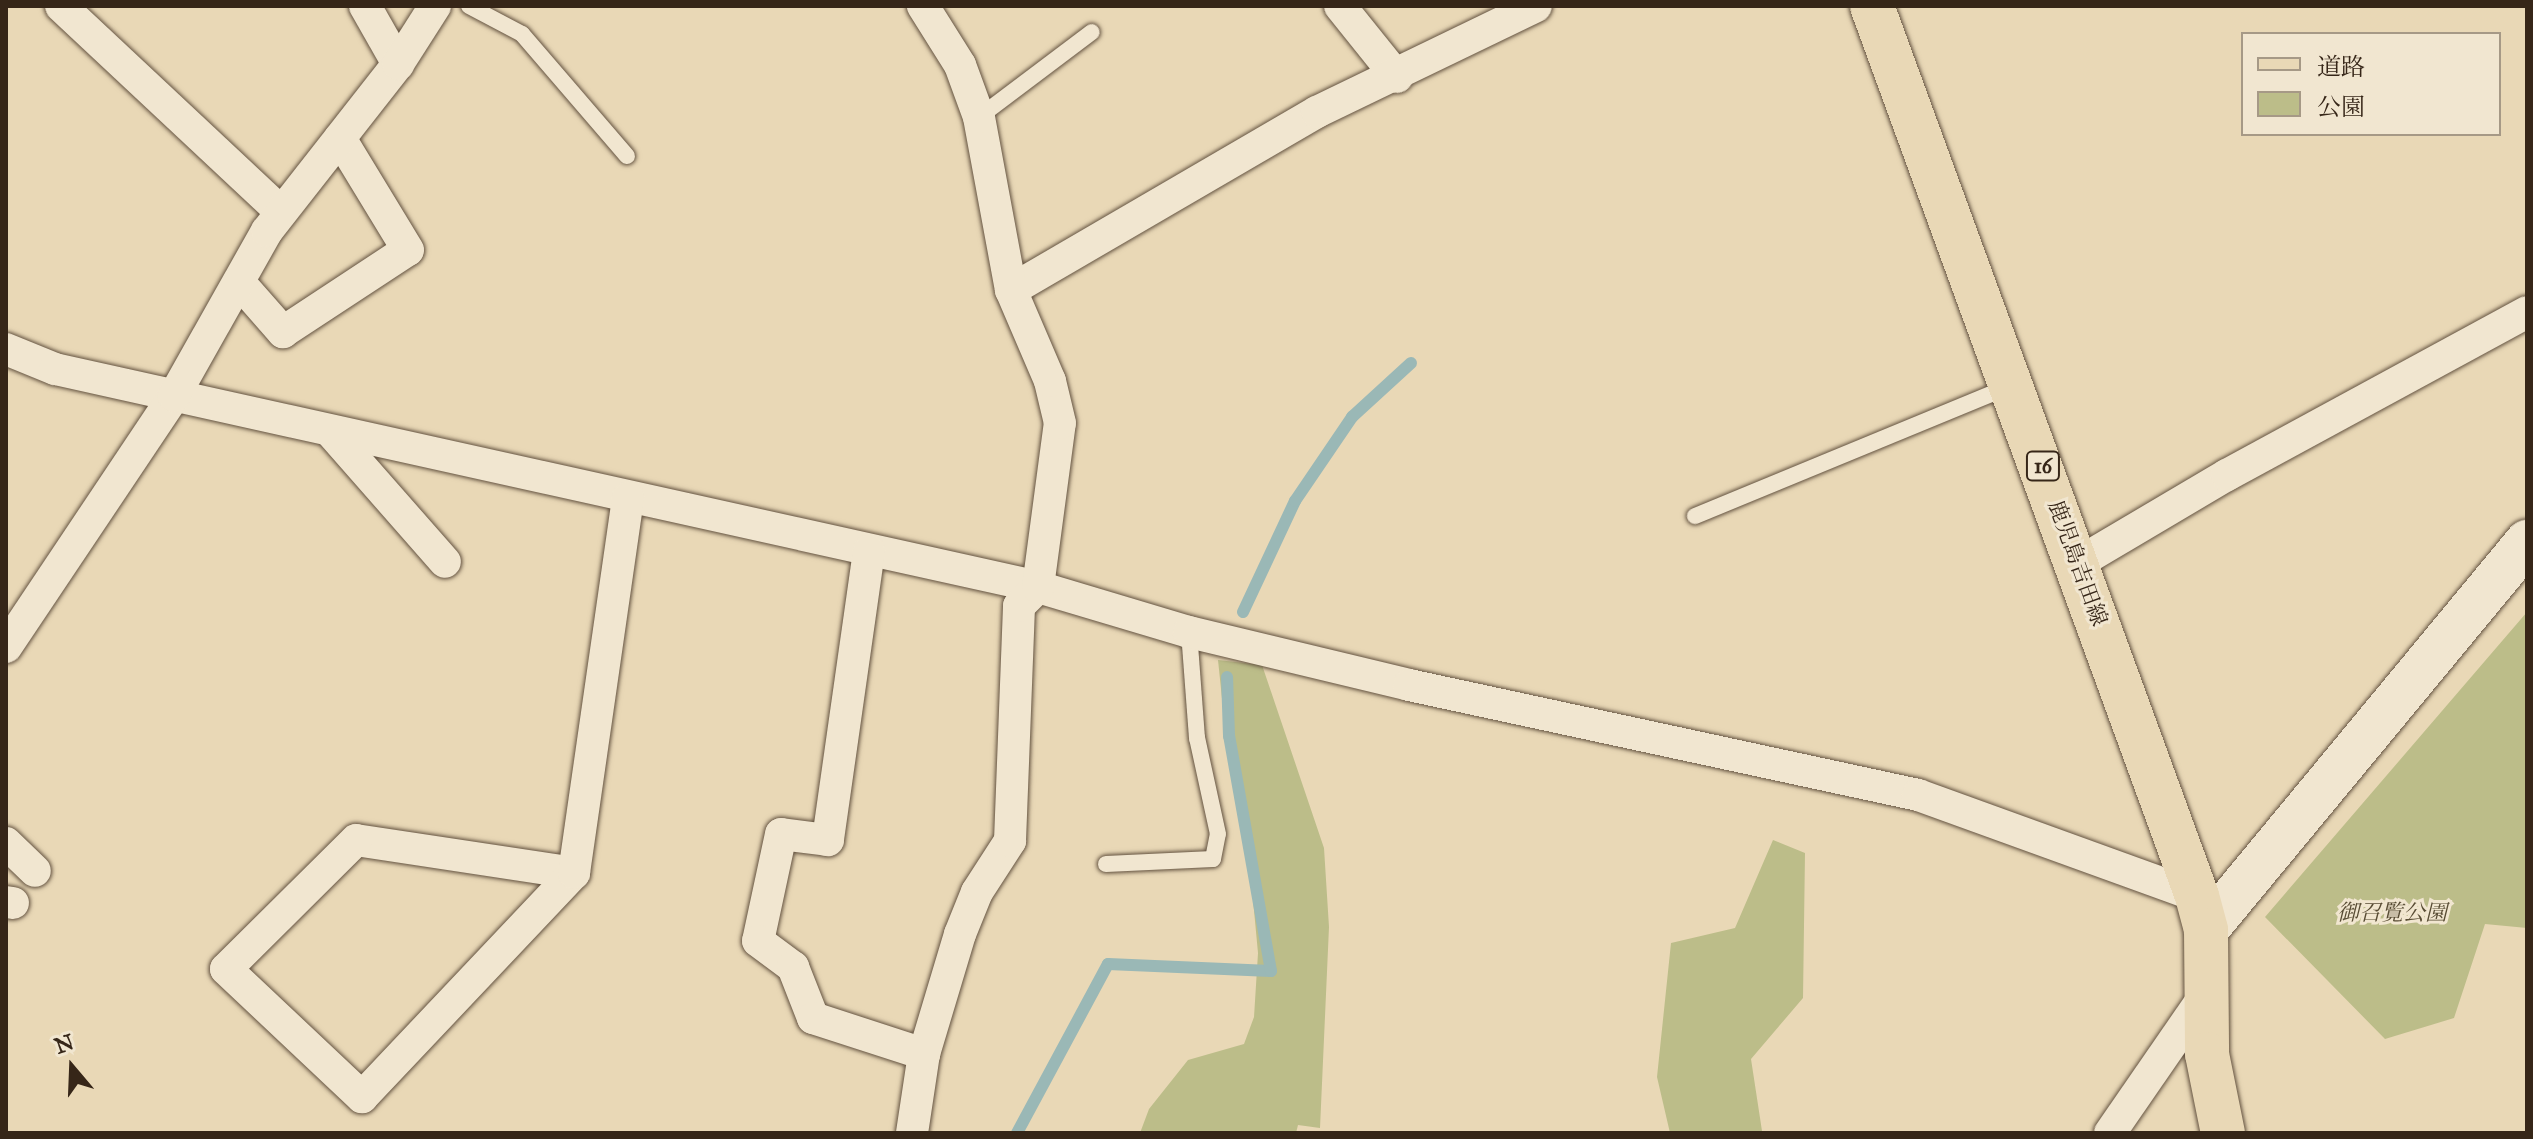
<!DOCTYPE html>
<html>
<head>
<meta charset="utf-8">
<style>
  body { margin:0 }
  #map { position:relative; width:2533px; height:1139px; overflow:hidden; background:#e9d8b6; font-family:"IM FELL Great Primer","Noto Serif JP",serif }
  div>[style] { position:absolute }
  .green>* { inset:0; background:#bcbd89 }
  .stream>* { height:12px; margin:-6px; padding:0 6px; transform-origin:6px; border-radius:6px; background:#9ab8b6 }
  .roads { filter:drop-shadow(0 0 2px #635240) drop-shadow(0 0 2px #635240) }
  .lane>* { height:16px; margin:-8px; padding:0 8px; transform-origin:8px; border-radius:8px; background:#f1e6d0 }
  .street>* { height:32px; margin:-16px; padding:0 16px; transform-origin:16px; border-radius:16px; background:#f1e6d0 }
  .secondary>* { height:44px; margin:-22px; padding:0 22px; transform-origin:22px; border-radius:22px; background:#f1e6d0 }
  .primary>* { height:44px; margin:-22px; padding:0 22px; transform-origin:22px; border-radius:22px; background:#e9d8b6 }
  span { translate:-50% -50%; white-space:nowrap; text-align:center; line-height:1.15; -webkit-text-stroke:6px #f1e6d0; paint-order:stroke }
  .shield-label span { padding:2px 6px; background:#f1e6d0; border:2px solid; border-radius:6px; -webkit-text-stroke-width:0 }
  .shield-label { font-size:20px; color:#362618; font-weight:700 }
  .street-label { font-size:22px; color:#362618 }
  .park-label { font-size:22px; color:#584c34; font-style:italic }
  .frame { position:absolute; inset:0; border:8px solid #362618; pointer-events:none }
  .legend { position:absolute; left:2241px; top:32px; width:260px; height:104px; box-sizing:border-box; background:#f1e6d0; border:2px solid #a69986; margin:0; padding:10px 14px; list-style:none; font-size:24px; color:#362618 }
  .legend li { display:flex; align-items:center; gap:16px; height:40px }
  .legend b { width:40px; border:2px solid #a69986 }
  .north { position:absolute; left:32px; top:1027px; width:80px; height:80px; -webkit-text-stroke:6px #f1e6d0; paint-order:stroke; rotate:341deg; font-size:22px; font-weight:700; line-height:32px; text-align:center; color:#362618 }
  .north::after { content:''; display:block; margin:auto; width:28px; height:36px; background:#362618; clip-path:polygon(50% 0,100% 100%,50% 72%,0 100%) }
</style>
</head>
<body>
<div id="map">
  <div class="green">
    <div style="clip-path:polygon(2527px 612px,2527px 928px,2485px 924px,2454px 1018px,2385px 1039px,2265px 917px)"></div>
    <div style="clip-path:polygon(1218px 660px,1262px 665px,1324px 848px,1329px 927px,1320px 1128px,1298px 1125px,1296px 1133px,1140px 1133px,1149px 1109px,1188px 1060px,1244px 1044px,1254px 1017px,1258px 953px,1249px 857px,1229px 766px)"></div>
    <div style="clip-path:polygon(1773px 840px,1805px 853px,1803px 998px,1751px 1059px,1762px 1131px,1670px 1133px,1657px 1077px,1671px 943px,1735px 928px)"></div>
  </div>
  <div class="stream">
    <div style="left:1243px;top:612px;width:123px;rotate:-64.9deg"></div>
    <div style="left:1295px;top:501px;width:102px;rotate:-55.8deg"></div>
    <div style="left:1352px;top:417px;width:80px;rotate:-42.5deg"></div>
    <div style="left:1017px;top:1133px;width:192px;rotate:-61.7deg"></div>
    <div style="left:1108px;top:964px;width:163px;rotate:2.5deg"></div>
    <div style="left:1271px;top:971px;width:239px;rotate:-100.1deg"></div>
    <div style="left:1229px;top:736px;width:59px;rotate:-91.9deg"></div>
  </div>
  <div class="roads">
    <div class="lane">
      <div style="left:469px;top:6px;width:60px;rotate:27.8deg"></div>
      <div style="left:522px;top:34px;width:161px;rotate:49.3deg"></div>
      <div style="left:979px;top:117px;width:141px;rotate:-37deg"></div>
      <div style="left:1695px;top:516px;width:339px;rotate:-22.4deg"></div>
      <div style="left:1106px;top:864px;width:107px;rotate:-2.7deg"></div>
      <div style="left:1213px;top:859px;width:25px;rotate:-79deg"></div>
      <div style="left:1218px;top:834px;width:98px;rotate:-102.3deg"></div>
      <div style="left:1197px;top:738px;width:106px;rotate:-94.3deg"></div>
    </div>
    <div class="street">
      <div style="left:61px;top:6px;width:301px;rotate:43.1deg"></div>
      <div style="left:365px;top:6px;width:67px;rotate:60.4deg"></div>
      <div style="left:1340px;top:6px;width:91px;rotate:51.2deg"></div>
      <div style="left:239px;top:282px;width:67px;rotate:48.7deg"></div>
      <div style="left:283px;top:332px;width:149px;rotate:-33.3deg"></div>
      <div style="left:408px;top:250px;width:131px;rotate:-121.3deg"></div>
      <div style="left:1011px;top:290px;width:354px;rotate:-30.2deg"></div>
      <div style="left:1317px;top:112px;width:243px;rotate:-25.8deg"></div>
      <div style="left:6px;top:349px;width:53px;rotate:22.2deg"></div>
      <div style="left:55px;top:369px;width:1007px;rotate:12.5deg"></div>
      <div style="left:1038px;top:587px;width:158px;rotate:16.6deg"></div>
      <div style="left:1189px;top:632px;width:226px;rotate:13.5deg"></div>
      <div style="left:1409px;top:685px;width:521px;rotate:12.19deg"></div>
      <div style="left:1918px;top:795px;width:297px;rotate:19.9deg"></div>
      <div style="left:330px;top:431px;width:174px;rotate:48.7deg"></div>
      <div style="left:869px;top:551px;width:292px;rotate:98.1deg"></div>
      <div style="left:828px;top:840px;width:47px;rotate:-172.7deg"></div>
      <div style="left:781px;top:834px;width:109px;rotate:102.1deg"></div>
      <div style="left:758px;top:941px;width:44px;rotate:36.6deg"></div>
      <div style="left:793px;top:967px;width:55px;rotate:68.6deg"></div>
      <div style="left:813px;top:1018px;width:117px;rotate:18deg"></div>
      <div style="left:2078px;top:563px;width:173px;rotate:-30.6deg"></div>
      <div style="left:2227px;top:475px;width:341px;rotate:-28.5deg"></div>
      <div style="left:6px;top:647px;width:302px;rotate:-56.2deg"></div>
      <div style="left:174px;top:396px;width:189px;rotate:-60.6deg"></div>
      <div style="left:267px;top:231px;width:212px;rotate:-51.9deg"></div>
      <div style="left:398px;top:64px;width:69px;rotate:-57.5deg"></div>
      <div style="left:6px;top:843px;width:40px;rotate:44deg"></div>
      <div style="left:574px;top:873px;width:220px;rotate:-171.4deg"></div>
      <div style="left:356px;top:840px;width:183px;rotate:135.2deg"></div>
      <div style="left:226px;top:969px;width:187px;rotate:43.3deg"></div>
      <div style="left:362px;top:1097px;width:308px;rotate:-46.6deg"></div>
      <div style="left:574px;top:873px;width:379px;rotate:-81.8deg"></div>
      <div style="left:6px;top:902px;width:7px;rotate:8deg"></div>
      <div style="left:912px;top:1133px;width:80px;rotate:-81.4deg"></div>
      <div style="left:924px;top:1054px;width:125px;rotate:-73.3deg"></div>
      <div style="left:960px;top:934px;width:45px;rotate:-68deg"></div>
      <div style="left:977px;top:892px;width:61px;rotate:-57.1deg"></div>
      <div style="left:1010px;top:841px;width:235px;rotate:-87.8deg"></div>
      <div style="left:1019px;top:606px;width:27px;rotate:-45deg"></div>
      <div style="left:1038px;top:587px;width:165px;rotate:-82.4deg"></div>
      <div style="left:1060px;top:423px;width:43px;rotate:-103.4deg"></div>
      <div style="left:1050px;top:381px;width:99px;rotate:-113.2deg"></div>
      <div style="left:1011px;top:290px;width:176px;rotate:-100.5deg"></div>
      <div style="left:979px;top:117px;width:55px;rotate:-110.1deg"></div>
      <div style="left:960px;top:65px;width:70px;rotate:-122.1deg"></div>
      <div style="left:2110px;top:1133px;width:169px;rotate:-55.4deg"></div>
    </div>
    <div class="secondary">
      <div style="left:2206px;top:930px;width:504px;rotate:-50.4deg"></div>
    </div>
    <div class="primary">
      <div style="left:1872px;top:6px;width:947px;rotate:69.94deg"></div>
      <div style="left:2197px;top:896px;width:35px;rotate:75deg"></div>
      <div style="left:2206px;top:930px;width:124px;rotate:89.5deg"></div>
      <div style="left:2207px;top:1054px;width:81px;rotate:78.6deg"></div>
    </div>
  </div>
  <div class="shield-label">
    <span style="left:2043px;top:466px">16</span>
  </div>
  <div class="street-label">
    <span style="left:2078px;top:563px;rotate:70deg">鹿児島吉田線</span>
  </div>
  <div class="park-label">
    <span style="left:2392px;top:913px">御召覧公園</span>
  </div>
  <div class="frame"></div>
  <ul class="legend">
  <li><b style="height:10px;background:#e9d8b6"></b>道路</li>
  <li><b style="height:22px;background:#bcbd89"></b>公園</li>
  </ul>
  <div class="north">N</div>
</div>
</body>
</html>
